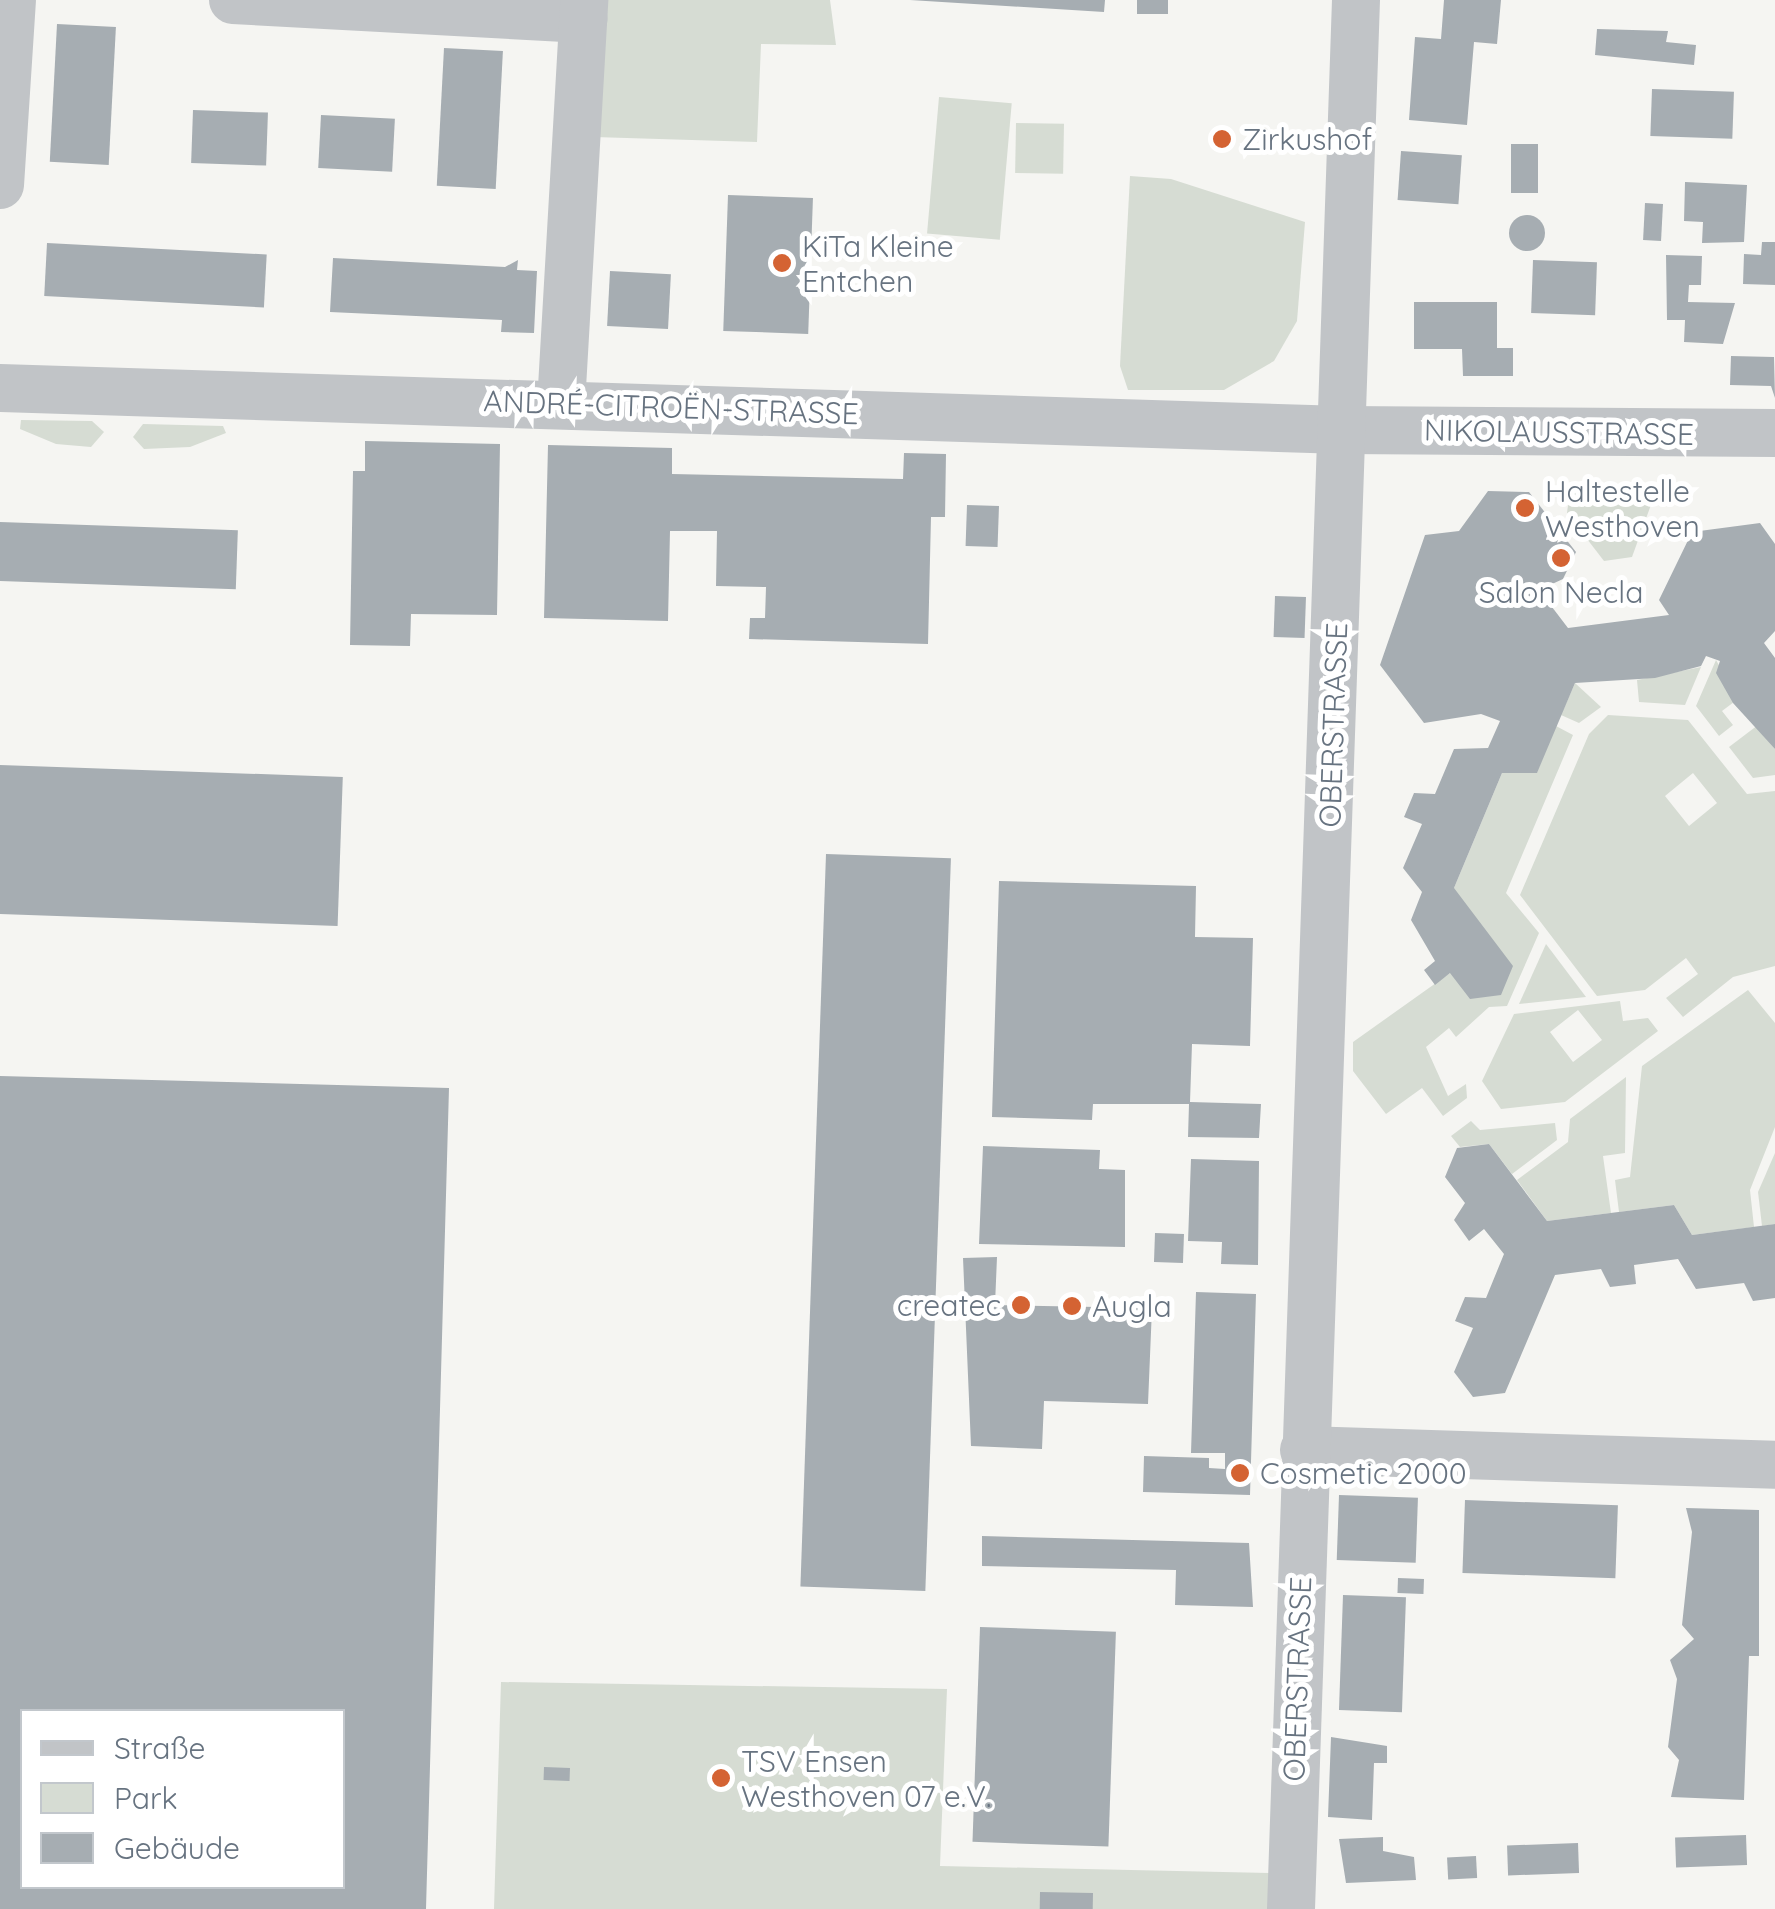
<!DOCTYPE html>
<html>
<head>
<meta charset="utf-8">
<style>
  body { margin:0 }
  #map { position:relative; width:1775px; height:1909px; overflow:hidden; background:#f5f5f2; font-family:Quicksand,sans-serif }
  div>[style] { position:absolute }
  .green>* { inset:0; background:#d6dcd3; transform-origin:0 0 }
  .building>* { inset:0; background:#a6adb2; transform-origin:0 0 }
  .round { border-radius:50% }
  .minor>* { height:48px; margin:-24px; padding:0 24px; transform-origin:24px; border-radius:24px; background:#c1c4c7 }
  .dots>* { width:28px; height:28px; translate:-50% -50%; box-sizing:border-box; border:5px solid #fff; border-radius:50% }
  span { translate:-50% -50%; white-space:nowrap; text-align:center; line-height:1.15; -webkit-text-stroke:10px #fff; paint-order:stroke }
  .poi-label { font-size:30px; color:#677380 }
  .left { translate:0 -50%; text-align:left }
  .right { translate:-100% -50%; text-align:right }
  .street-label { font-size:30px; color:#677380 }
  .legend { position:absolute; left:20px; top:1709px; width:325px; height:180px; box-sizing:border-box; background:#fff; border:2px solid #c2c7cc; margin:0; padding:12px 18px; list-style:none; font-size:30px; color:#677380 }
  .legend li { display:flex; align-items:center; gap:20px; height:50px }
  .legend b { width:50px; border:2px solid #c2c7cc }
</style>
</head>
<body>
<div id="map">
  <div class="green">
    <div style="clip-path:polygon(601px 0,830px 0,836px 45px,761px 44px,757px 142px,594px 137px)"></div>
    <div style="left:939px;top:97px;width:73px;height:137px;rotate:5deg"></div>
    <div style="left:1016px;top:123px;width:48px;height:50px;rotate:1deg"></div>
    <div style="clip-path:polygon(1130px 176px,1171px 179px,1305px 222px,1297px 321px,1274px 361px,1224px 390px,1128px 390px,1120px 366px)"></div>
    <div style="clip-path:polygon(21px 420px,92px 421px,104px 432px,91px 447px,56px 444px,20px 429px)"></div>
    <div style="clip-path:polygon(143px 424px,223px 426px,226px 433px,190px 447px,144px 449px,133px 437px)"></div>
    <div style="clip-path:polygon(1570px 490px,1656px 491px,1632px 557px,1604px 561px,1567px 513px)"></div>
    <div style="clip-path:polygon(1716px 660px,1738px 699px,1722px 711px,1733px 725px,1719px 736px,1696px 706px)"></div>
    <div style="clip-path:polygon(1701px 667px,1685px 705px,1639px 702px,1637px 680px)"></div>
    <div style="clip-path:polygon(1575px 683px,1601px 707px,1579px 723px,1561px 715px)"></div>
    <div style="clip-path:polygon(evenodd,1608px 715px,1688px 720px,1747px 794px,1775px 791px,1775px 966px,1733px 977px,1683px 1017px,1666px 998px,1698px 974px,1686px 958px,1645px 990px,1597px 996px,1520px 895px,1589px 734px,1608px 715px,1693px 773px,1717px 803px,1689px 826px,1665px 796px,1693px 773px)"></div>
    <div style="clip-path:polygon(1758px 725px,1775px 749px,1775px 775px,1753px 778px,1729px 747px)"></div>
    <div style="clip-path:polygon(1556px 726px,1573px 735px,1506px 893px,1539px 933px,1507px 1006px,1489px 1007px,1456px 1037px,1449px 1028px,1426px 1047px,1448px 1096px,1466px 1084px,1467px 1098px,1443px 1116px,1422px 1088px,1386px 1114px,1353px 1071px,1353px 1042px,1450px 973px,1454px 888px,1502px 773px,1537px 772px)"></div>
    <div style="clip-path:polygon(1546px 944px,1586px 997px,1519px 1004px)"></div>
    <div style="clip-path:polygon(1748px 990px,1775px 1023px,1775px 1127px,1750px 1190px,1754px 1227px,1692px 1235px,1674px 1205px,1619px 1212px,1615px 1180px,1630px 1177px,1642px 1066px)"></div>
    <div style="clip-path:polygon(evenodd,1620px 1001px,1623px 1021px,1648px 1018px,1658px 1031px,1565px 1102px,1501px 1109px,1482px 1081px,1514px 1014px,1620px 1001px,1578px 1010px,1602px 1040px,1573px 1062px,1550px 1032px,1578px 1010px)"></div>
    <div style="clip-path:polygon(1626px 1077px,1625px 1153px,1603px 1156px,1611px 1213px,1547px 1221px,1517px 1180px,1568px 1142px,1570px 1119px)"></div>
    <div style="clip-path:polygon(1471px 1121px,1480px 1130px,1555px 1123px,1557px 1140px,1512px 1174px,1489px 1144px,1460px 1147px,1451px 1136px)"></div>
    <div style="clip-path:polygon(1775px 1153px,1775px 1224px,1762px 1226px,1758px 1192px)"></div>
    <div style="clip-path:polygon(501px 1682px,947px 1689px,940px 1866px,1269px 1873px,1270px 1909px,494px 1909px)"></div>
  </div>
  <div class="building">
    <div style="clip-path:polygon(910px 0,1105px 0,1104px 12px)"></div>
    <div style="left:1137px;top:0;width:31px;height:14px"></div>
    <div style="clip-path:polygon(1444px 0,1501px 0,1497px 44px,1474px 42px,1467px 125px,1409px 120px,1415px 37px,1441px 39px)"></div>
    <div style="left:57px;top:24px;width:59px;height:138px;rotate:3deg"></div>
    <div style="clip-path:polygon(1597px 29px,1668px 31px,1666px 42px,1696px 45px,1694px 65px,1595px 55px)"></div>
    <div style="left:444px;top:48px;width:59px;height:138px;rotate:3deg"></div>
    <div style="left:1652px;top:89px;width:82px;height:47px;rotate:2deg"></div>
    <div style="left:193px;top:110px;width:75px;height:53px;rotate:2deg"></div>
    <div style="left:321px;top:115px;width:74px;height:53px;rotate:3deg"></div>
    <div style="left:1511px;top:144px;width:27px;height:49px"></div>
    <div style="left:1401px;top:151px;width:61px;height:49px;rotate:4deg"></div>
    <div style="clip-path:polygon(1685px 182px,1747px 185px,1744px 242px,1702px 243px,1703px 222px,1684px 221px)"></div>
    <div style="left:728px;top:195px;width:85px;height:136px;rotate:2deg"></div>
    <div style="left:1645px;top:203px;width:18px;height:37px;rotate:3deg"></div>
    <div class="round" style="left:1509px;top:215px;width:36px;height:36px"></div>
    <div style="clip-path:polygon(1762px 242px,1775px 242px,1775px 285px,1743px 284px,1744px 254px,1761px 255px)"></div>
    <div style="left:47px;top:243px;width:220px;height:53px;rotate:3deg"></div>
    <div style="clip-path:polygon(1666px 255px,1702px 256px,1701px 285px,1689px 285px,1688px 302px,1735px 303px,1723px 344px,1684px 342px,1685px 320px,1667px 320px)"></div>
    <div style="clip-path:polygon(333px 258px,505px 267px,518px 260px,517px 270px,537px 271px,534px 333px,501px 332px,502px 320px,330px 312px)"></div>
    <div style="left:1533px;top:260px;width:64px;height:53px;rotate:2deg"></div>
    <div style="left:610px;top:271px;width:61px;height:55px;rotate:3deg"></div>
    <div style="clip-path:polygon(1414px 302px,1497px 302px,1497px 348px,1513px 348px,1513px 376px,1463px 376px,1462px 349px,1414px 349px)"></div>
    <div style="clip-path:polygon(1731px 356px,1774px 357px,1775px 398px,1771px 386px,1730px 385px)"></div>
    <div style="clip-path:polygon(365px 441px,500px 444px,497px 615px,411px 614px,410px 646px,350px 645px,353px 471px,365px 471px)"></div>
    <div style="clip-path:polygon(548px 445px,672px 448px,672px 474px,903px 479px,904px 453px,946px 454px,945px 517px,931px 517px,928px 644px,749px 639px,750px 618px,765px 618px,766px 587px,716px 586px,717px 531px,670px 531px,668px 621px,544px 618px)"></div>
    <div style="clip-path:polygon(1488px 491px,1529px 492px,1576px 552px,1563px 579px,1539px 590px,1568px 628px,1669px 615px,1659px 600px,1692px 532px,1760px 523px,1775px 544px,1775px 631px,1764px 643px,1775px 658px,1775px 749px,1733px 703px,1716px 673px,1720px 661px,1706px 656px,1701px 666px,1655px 678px,1575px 683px,1537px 773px,1502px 773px,1454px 888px,1513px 966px,1501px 995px,1470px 999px,1450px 973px,1435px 985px,1424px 970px,1435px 961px,1411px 920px,1422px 892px,1403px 868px,1422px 824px,1404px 817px,1414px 793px,1435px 794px,1454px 749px,1488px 748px,1500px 721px,1481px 714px,1424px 723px,1380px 665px,1425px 535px,1459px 531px)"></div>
    <div style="left:967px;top:505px;width:32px;height:41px;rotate:2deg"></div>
    <div style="left:0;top:522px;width:238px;height:59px;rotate:2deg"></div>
    <div style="left:1275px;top:596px;width:31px;height:41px;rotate:2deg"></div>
    <div style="left:0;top:765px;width:343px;height:149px;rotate:2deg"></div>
    <div style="left:826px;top:854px;width:125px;height:733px;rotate:2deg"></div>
    <div style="clip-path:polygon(999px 881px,1196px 886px,1195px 937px,1253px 938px,1250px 1046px,1192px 1044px,1190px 1102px,1261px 1104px,1259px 1138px,1188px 1137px,1189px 1104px,1093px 1104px,1092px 1120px,992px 1117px)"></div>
    <div style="clip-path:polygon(evenodd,0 1076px,449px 1088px,426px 1909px,0 1909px,0 1076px,22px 1712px,342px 1712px,342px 1886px,22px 1886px,22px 1712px)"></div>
    <div style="clip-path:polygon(1489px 1144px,1547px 1221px,1674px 1205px,1692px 1235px,1775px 1224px,1775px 1298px,1753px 1301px,1744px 1283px,1696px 1289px,1678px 1259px,1634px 1265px,1636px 1284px,1610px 1287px,1601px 1269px,1555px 1275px,1505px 1393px,1473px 1397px,1454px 1372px,1473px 1328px,1455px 1321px,1465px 1297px,1486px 1298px,1504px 1254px,1484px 1229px,1469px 1241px,1454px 1220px,1465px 1203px,1445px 1177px,1457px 1148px)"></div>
    <div style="clip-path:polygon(983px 1146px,1100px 1150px,1099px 1169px,1125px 1170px,1125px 1247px,979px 1244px)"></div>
    <div style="clip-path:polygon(1191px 1159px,1259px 1161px,1258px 1265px,1221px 1264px,1222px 1242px,1188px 1241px)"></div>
    <div style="left:1155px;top:1233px;width:29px;height:29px;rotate:2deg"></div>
    <div style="clip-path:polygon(997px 1257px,995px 1305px,1152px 1308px,1148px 1404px,1044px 1401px,1042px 1449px,971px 1446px,963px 1258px)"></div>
    <div style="clip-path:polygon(1196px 1292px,1256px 1294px,1250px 1495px,1143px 1492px,1144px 1456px,1209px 1458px,1209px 1468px,1225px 1469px,1225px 1453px,1191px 1453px)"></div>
    <div style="left:1339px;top:1495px;width:79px;height:65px;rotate:2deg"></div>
    <div style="left:1465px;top:1500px;width:153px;height:73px;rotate:2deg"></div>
    <div style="clip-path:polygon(1686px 1508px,1759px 1510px,1759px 1656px,1749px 1656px,1744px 1800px,1671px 1797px,1679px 1760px,1668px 1747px,1677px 1679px,1670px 1660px,1694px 1639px,1682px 1625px,1692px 1532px)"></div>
    <div style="clip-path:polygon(982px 1536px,1249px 1543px,1253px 1607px,1175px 1605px,1176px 1570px,982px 1566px)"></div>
    <div style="left:1398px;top:1578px;width:26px;height:15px;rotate:2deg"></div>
    <div style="left:1343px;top:1595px;width:63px;height:115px;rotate:2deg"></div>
    <div style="left:980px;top:1627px;width:136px;height:215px;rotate:2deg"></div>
    <div style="clip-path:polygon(1331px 1737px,1387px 1746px,1387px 1763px,1374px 1763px,1372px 1820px,1328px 1817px)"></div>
    <div style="left:544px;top:1767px;width:26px;height:13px;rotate:2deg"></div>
    <div style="left:1746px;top:1835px;width:30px;height:71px;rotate:88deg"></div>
    <div style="clip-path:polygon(1383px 1837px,1383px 1851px,1414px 1857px,1416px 1880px,1346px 1883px,1339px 1839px)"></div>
    <div style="left:1578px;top:1843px;width:30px;height:71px;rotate:88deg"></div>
    <div style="left:1476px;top:1856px;width:22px;height:29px;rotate:87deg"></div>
    <div style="left:1040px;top:1892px;width:53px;height:17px;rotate:1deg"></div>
  </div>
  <div class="minor">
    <div style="left:233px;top:0;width:351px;rotate:3.1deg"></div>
    <div style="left:0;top:185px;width:185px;rotate:-86.3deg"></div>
    <div style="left:0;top:388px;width:1344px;rotate:1.79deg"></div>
    <div style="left:1343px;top:430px;width:432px;rotate:0.4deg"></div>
    <div style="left:561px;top:405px;width:406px;rotate:-86.7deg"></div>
    <div style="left:1304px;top:1450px;width:471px;rotate:1.8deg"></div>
    <div style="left:1291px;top:1909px;width:1910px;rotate:-88.05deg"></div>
  </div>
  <div class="dots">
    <div style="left:1222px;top:139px;background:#d46333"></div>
    <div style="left:782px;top:263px;background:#d46333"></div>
    <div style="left:1525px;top:508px;background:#d46333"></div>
    <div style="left:1561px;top:558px;background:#d46333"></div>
    <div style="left:1021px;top:1305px;background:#d46333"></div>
    <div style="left:1072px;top:1306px;background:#d46333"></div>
    <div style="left:1240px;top:1473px;background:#d46333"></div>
    <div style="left:721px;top:1778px;background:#d46333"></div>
  </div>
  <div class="poi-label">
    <span class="left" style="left:1242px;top:139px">Zirkushof</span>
    <span class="left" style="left:802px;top:263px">KiTa Kleine<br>Entchen</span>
    <span class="left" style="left:1545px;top:508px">Haltestelle<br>Westhoven</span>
    <span style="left:1561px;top:592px">Salon Necla</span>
    <span class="right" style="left:1001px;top:1305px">createc</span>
    <span class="left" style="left:1092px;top:1306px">Augla</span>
    <span class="left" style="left:1260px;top:1473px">Cosmetic 2000</span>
    <span class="left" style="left:741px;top:1778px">TSV Ensen<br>Westhoven 07 e.V.</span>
  </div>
  <div class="street-label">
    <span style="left:671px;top:407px;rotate:2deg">ANDRÉ-CITROËN-STRASSE</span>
    <span style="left:1559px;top:432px;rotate:1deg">NIKOLAUSSTRASSE</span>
    <span style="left:1333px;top:725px;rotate:-88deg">OBERSTRASSE</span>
    <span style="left:1297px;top:1679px;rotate:-88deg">OBERSTRASSE</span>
  </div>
  <ul class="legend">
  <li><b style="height:12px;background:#c1c4c7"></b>Straße</li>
  <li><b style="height:28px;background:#d6dcd3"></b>Park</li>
  <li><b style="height:28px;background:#a6adb2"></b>Gebäude</li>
  </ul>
</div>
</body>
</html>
